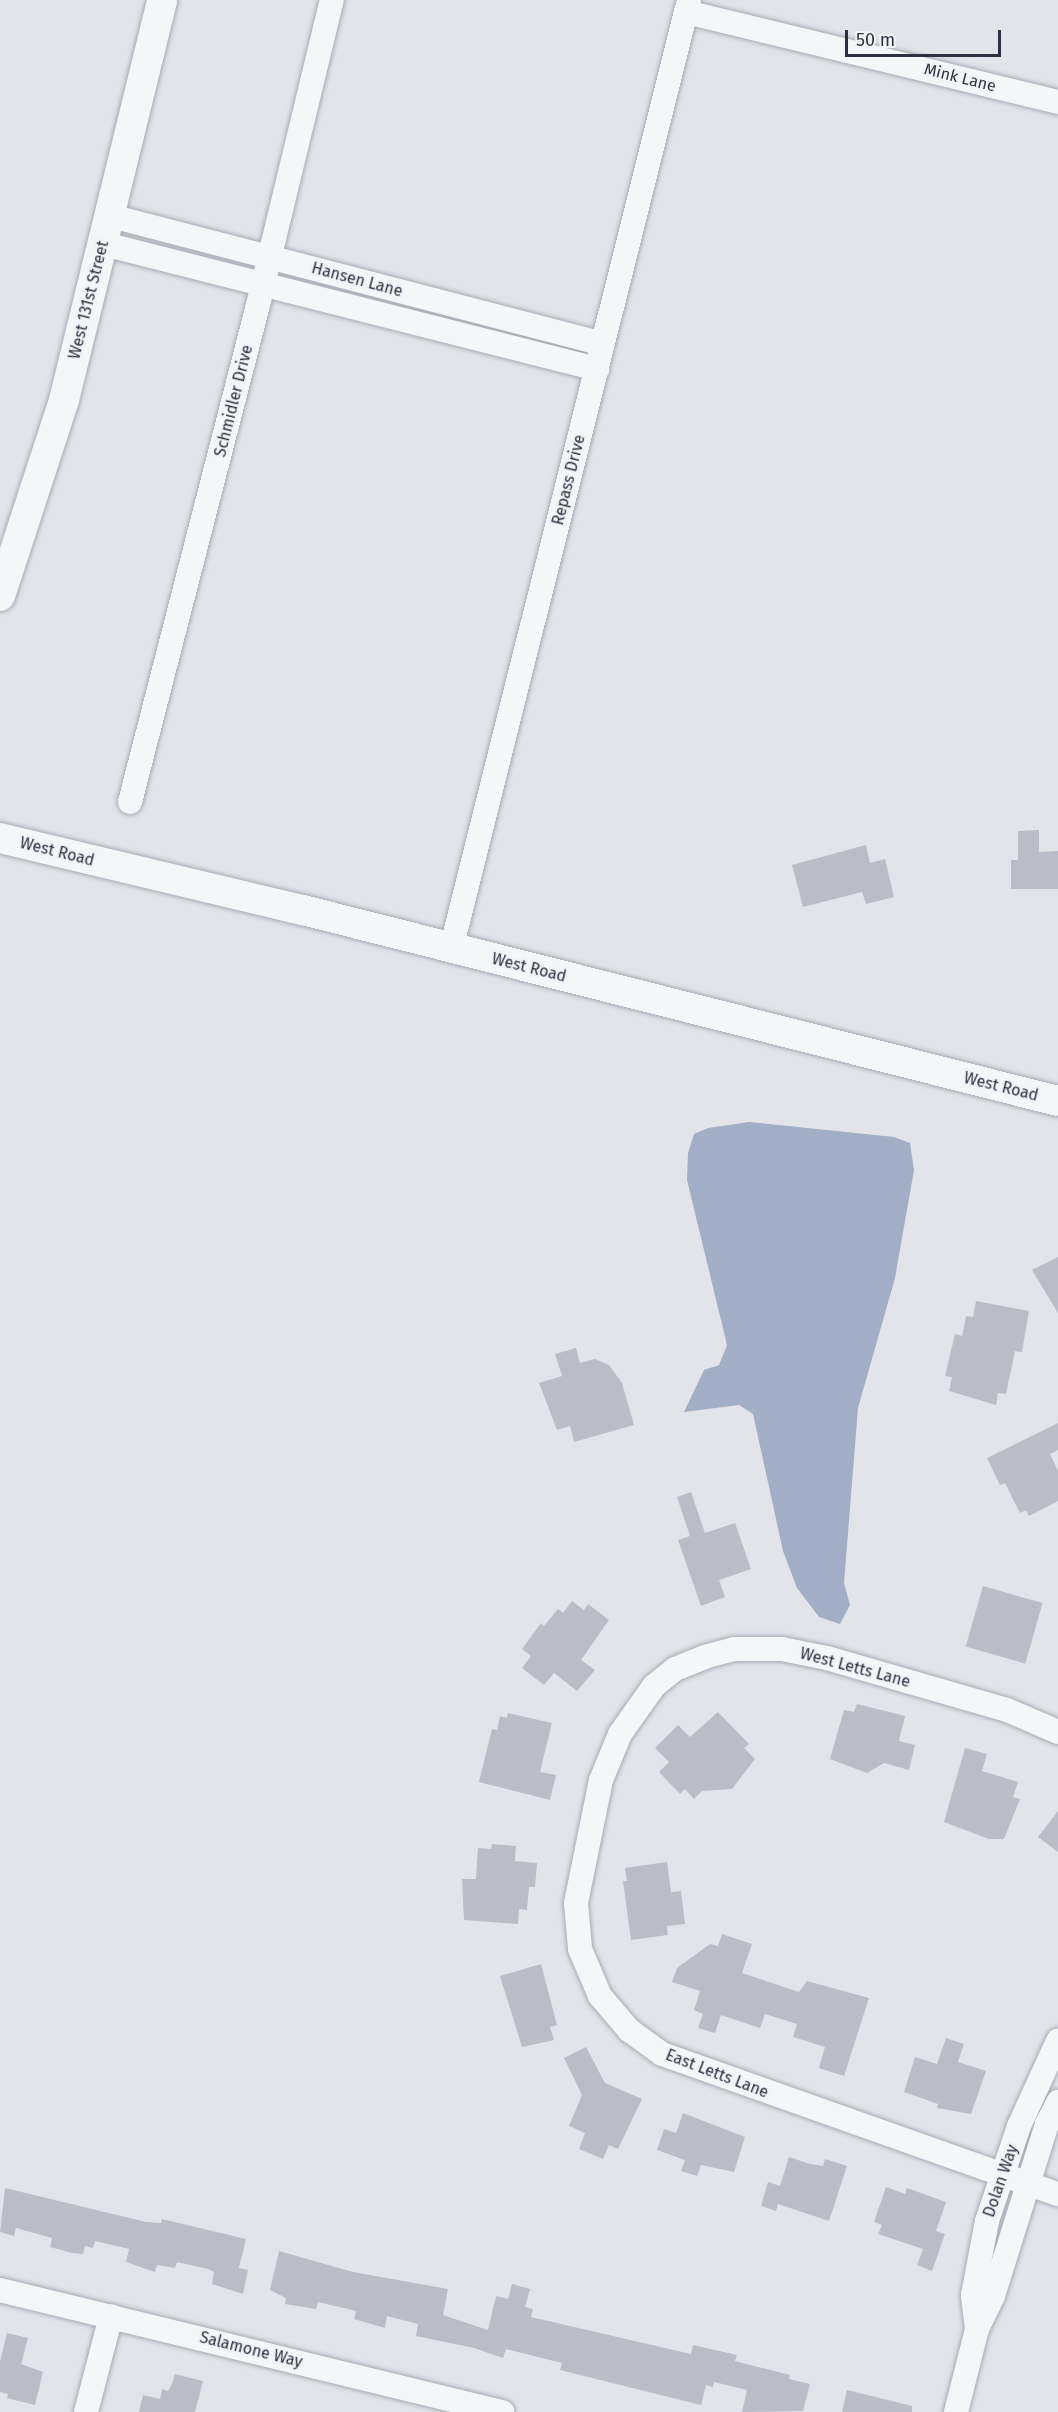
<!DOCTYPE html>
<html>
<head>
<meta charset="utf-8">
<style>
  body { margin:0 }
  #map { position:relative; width:1058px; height:2412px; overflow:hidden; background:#e3e4ea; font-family:"Fira Sans",sans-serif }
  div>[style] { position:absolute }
  .water>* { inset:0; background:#a1aec6 }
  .building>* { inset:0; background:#babdc6; transform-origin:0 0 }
  .roads { filter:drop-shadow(0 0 2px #a8aab4) drop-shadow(0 0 2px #a8aab4) }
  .minor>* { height:24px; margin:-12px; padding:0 12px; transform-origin:12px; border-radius:12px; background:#f5f6f8 }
  .tertiary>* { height:30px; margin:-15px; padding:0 15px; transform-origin:15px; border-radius:15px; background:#f5f6f8 }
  span { translate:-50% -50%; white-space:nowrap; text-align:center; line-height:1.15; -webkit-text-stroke:5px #f2f3f7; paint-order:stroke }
  .street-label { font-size:16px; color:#2c3040 }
  .scale { position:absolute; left:845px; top:30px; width:156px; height:27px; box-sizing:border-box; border:3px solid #2c3040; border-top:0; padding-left:8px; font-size:18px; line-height:21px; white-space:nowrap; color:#2c3040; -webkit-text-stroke:4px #f2f3f7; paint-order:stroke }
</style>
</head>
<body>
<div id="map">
  <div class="water">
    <div style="clip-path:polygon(749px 1122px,894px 1137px,910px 1143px,914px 1170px,895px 1278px,858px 1408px,844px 1583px,850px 1605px,840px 1624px,819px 1617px,797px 1588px,783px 1551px,753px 1414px,739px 1405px,684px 1412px,704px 1370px,719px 1365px,727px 1345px,687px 1180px,688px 1153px,694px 1134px,708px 1128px)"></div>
  </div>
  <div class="building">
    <div style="clip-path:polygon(1039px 830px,1039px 852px,1058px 851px,1058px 889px,1011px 889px,1011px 860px,1018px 860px,1018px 831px)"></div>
    <div style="clip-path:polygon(866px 845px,870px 863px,885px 859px,894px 897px,866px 904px,862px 892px,803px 907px,792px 865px)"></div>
    <div style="clip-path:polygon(1058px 1257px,1058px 1313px,1032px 1270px)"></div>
    <div style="clip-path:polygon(976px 1301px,1029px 1311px,1022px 1352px,1015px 1351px,1006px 1394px,998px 1393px,996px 1405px,949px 1391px,952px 1377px,945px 1376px,955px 1334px,962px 1336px,966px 1316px,973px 1317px)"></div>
    <div style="clip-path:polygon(576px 1348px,580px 1363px,595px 1359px,609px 1365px,622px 1383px,634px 1425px,574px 1442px,570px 1426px,557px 1430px,539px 1383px,562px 1376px,555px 1354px)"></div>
    <div style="clip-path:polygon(1058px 1423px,1058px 1450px,1050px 1454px,1058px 1471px,1058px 1501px,1029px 1516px,1026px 1510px,1020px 1513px,1005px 1483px,1000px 1485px,987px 1458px)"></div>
    <div style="clip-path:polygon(691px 1492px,705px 1533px,735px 1523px,751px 1569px,719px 1580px,725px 1597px,701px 1606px,678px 1540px,690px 1536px,677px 1497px)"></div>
    <div style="left:983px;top:1586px;width:62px;height:63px;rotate:16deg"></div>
    <div style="clip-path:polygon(572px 1601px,584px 1610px,588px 1604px,609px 1620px,581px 1660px,595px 1670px,577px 1691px,554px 1673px,544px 1685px,522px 1668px,531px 1656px,522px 1649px,541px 1623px,544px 1626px,558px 1609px,563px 1613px)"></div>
    <div style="clip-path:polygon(857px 1704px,905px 1716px,899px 1741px,915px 1745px,909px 1770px,884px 1763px,867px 1773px,830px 1759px,844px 1710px,854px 1712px)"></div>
    <div style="clip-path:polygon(718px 1712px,749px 1744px,744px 1748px,755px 1759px,732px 1789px,702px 1791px,694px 1799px,685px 1789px,680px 1794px,659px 1772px,669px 1762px,655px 1748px,678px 1725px,690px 1737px)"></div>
    <div style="clip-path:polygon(508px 1713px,552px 1723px,540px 1772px,556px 1775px,550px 1800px,479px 1782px,492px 1729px,497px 1730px,500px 1716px,507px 1718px)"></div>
    <div style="clip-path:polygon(965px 1748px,987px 1754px,982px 1771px,1018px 1782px,1013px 1797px,1020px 1799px,1004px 1839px,989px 1839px,944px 1822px)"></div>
    <div style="clip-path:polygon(1058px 1811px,1058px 1852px,1038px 1837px)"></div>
    <div style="clip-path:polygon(492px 1844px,516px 1846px,515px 1861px,537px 1863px,535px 1887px,529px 1887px,527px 1910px,519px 1909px,518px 1924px,464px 1920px,462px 1879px,476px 1879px,478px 1848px,491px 1849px)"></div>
    <div style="clip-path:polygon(667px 1862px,671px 1892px,681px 1891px,685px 1924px,667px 1926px,668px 1935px,631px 1940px,623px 1881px,627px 1881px,625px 1868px)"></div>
    <div style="clip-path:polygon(722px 1934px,752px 1944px,742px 1973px,799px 1992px,807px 1981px,869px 1998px,844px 2076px,819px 2068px,825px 2047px,793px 2037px,797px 2024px,765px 2014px,760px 2028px,721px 2015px,715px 2033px,698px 2028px,703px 2014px,694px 2010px,700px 1991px,672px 1982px,677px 1968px,710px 1944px,718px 1946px)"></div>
    <div style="clip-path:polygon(541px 1964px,557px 2025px,550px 2027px,554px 2040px,522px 2047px,500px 1976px)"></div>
    <div style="clip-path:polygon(946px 2038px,964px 2044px,958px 2062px,986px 2071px,971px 2114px,937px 2108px,938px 2104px,904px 2092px,915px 2057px,937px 2064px)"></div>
    <div style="clip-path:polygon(586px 2047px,605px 2083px,642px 2099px,618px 2149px,609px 2145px,603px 2159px,579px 2149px,585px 2133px,569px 2126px,582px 2095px,564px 2058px)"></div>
    <div style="clip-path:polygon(683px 2113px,745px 2137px,734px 2172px,701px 2165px,697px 2176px,681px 2171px,685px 2160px,657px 2150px,664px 2129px,676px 2133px)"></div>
    <div style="clip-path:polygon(789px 2157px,810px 2164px,823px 2166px,825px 2159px,847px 2166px,829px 2221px,778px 2204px,776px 2211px,761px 2206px,768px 2182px,780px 2186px)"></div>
    <div style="clip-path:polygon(886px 2187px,905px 2194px,907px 2188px,946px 2202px,936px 2231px,945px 2234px,932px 2271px,917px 2265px,923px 2249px,878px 2234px,882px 2225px,874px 2222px)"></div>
    <div style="clip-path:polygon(5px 2188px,146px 2222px,161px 2223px,162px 2219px,246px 2239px,239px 2268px,248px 2270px,243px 2294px,212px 2284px,214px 2272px,208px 2269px,177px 2262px,175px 2268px,157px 2265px,155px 2272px,126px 2262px,129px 2249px,95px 2241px,93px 2248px,85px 2246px,83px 2254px,72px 2253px,50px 2247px,52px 2238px,16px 2228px,14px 2236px,0 2232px)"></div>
    <div style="clip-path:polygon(279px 2251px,353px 2272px,448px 2289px,443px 2315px,488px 2330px,496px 2296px,508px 2299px,512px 2284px,530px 2289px,525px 2307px,533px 2309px,531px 2317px,691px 2354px,693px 2345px,737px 2355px,735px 2361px,790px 2375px,789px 2379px,810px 2384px,803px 2411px,742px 2412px,747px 2390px,714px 2382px,713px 2387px,706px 2385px,701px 2405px,560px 2370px,562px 2363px,506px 2349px,503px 2358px,474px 2348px,416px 2336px,418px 2324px,387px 2316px,385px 2328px,354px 2319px,356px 2311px,318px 2302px,316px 2309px,285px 2304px,286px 2298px,270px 2290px)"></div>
    <div style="clip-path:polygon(7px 2333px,28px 2338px,21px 2364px,43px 2372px,35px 2405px,7px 2398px,8px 2394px,0 2392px,0 2362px)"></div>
    <div style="clip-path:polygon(175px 2374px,203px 2381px,195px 2412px,139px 2412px,143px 2395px,160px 2399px,162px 2389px,168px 2391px,172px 2384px)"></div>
    <div style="clip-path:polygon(847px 2390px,912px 2406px,912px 2412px,842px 2412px)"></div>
  </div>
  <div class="roads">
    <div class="minor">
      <div style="left:686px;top:12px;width:383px;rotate:13.6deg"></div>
      <div style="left:111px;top:216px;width:508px;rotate:14.58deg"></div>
      <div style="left:104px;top:244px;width:509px;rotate:14.23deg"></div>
      <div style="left:130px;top:802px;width:513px;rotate:-75.56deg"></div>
      <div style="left:258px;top:305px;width:314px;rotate:-76.4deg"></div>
      <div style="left:451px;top:949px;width:978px;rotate:-75.92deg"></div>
      <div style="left:1058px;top:1732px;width:56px;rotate:-156.7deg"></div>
      <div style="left:1007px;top:1710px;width:187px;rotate:-163.9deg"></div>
      <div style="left:827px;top:1658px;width:46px;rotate:-168.7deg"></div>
      <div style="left:782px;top:1649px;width:48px;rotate:180deg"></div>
      <div style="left:734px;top:1649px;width:30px;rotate:165deg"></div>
      <div style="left:705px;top:1657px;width:32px;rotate:158deg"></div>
      <div style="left:675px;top:1669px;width:27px;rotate:141deg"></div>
      <div style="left:654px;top:1686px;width:59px;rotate:125.3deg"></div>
      <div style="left:620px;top:1734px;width:50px;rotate:112.4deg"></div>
      <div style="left:601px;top:1780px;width:126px;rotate:101.5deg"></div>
      <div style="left:576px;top:1903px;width:46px;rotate:85deg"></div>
      <div style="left:580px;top:1949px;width:51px;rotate:66.9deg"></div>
      <div style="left:600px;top:1996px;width:45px;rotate:49.5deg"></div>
      <div style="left:629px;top:2030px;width:41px;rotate:36deg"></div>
      <div style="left:662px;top:2054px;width:420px;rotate:19.5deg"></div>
      <div style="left:0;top:2290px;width:517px;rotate:13.66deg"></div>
      <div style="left:977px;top:2329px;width:34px;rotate:-97deg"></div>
      <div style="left:973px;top:2295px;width:75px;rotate:-79.3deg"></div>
      <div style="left:987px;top:2221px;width:100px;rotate:-71.4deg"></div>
      <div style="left:1019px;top:2126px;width:94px;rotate:-65.4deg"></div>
      <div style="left:86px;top:2412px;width:99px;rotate:-75.4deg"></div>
      <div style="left:956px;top:2412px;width:86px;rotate:-75.8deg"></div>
      <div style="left:977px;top:2329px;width:37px;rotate:-64deg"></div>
      <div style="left:993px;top:2296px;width:180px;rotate:-72.6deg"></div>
      <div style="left:1047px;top:2124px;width:25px;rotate:-63deg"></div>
    </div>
    <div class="tertiary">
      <div style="left:0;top:596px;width:206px;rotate:-71.9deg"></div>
      <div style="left:64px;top:400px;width:412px;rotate:-76.2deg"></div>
      <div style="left:0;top:838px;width:311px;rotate:13.4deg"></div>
      <div style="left:303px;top:910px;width:779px;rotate:14.2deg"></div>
    </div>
  </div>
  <div class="street-label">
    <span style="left:960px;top:78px;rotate:14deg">Mink Lane</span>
    <span style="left:357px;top:280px;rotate:15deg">Hansen Lane</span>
    <span style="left:89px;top:300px;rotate:-76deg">West 131st Street</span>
    <span style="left:234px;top:401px;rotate:-76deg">Schmidler Drive</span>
    <span style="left:569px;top:480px;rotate:-76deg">Repass Drive</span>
    <span style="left:57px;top:852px;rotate:14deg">West Road</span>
    <span style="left:529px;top:968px;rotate:14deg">West Road</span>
    <span style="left:1001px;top:1087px;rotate:14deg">West Road</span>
    <span style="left:855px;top:1668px;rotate:15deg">West Letts Lane</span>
    <span style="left:717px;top:2074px;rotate:21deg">East Letts Lane</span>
    <span style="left:1001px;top:2181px;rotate:-71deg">Dolan Way</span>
    <span style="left:251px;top:2350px;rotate:14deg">Salamone Way</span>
  </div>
  <div class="scale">50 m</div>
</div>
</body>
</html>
